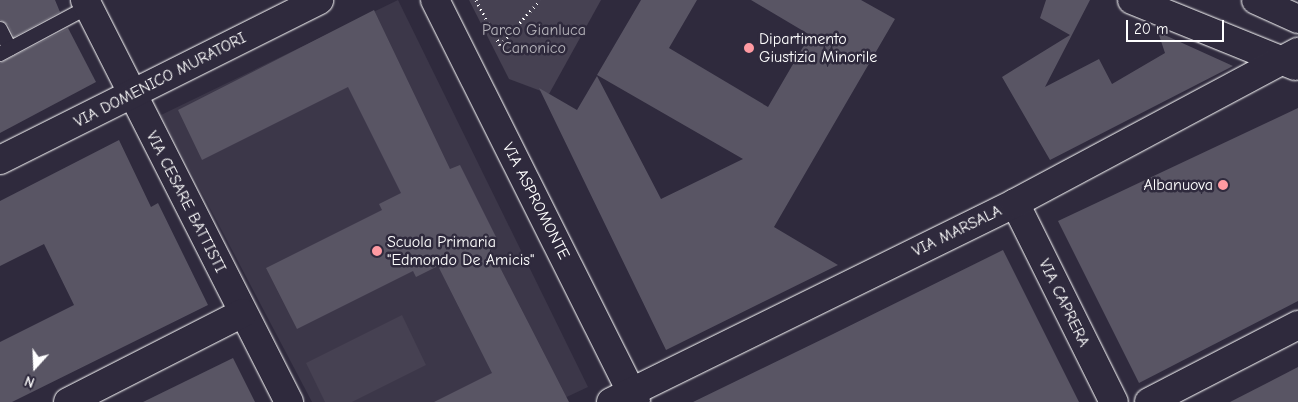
<!DOCTYPE html>
<html>
<head>
<meta charset="utf-8">
<style>
  body { margin:0 }
  #map { position:relative; width:1298px; height:402px; overflow:hidden; background:#2f2a3d; font-family:"Comic Neue",sans-serif }
  div>[style] { position:absolute }
  .built>* { inset:0; background:#3c3749 }
  .green>* { inset:0; background:#464152 }
  .building>* { inset:0; background:#595564 }
  .path>* { height:3px; margin-top:-1.5px; transform-origin:0; background:repeating-linear-gradient(90deg,#fff 0 1px,transparent 0 5px) }
  .roads { filter:drop-shadow(0 0 1px #fff) drop-shadow(0 0 1px #fff) }
  .service>* { height:14px; margin:-7px; padding:0 7px; transform-origin:7px; border-radius:7px; background:#2f2a3d }
  .minor>* { height:28px; margin:-14px; padding:0 14px; transform-origin:14px; border-radius:14px; background:#2f2a3d }
  .primary>* { height:28px; margin:-14px; padding:0 14px; transform-origin:14px; border-radius:14px; background:#2f2a3d }
  .dots>* { width:14px; height:14px; translate:-50% -50%; box-sizing:border-box; border:2px solid #2f2a3d; border-radius:50% }
  span { translate:-50% -50%; white-space:nowrap; text-align:center; line-height:1.15; -webkit-text-stroke:5px #2f2a3d; paint-order:stroke }
  .park-label { font-size:16px; color:#b5b3ba }
  .poi-label { font-size:16px; color:#fff }
  .left { translate:0 -50%; text-align:left }
  .right { translate:-100% -50%; text-align:right }
  .street-label { font-size:16px; color:#fff }
  .north { position:absolute; left:10px; top:342px; width:50px; height:50px; -webkit-text-stroke:4px #2f2a3d; paint-order:stroke; rotate:200deg; font-size:14px; font-weight:700; line-height:20px; text-align:center; color:#fff }
  .north::after { content:''; display:block; margin:auto; width:18px; height:22px; background:#fff; clip-path:polygon(50% 0,100% 100%,50% 72%,0 100%) }
  .scale { position:absolute; left:1126px; top:20px; width:98px; height:22px; box-sizing:border-box; border:2px solid #fff; border-top:0; padding-left:6px; font-size:15px; line-height:18px; white-space:nowrap; color:#fff; -webkit-text-stroke:4px #2f2a3d; paint-order:stroke }
</style>
</head>
<body>
<div id="map">
  <div class="built">
    <div style="clip-path:polygon(398px 0,588px 387px,556px 402px,312px 402px,161px 115px)"></div>
  </div>
  <div class="green">
    <div style="clip-path:polygon(469px 0,601px 0,549px 94px,509px 79px)"></div>
    <div style="clip-path:polygon(402px 315px,426px 365px,352px 402px,325px 402px,306px 363px)"></div>
  </div>
  <div class="building">
    <div style="clip-path:polygon(0 0,55px 0,60px 12px,14px 37px,8px 25px,0 20px)"></div>
    <div style="clip-path:polygon(641px 0,697px 0,669px 48px,768px 107px,810px 35px,751px 0,861px 0,895px 19px,774px 227px,838px 265px,666px 350px,539px 88px,577px 110px,597px 76px,661px 199px,743px 159px,597px 75px)"></div>
    <div style="clip-path:polygon(1046px 0,1090px 0,1045px 87px,1099px 59px,1112px 84px,1165px 53px,1158px 32px,1233px 66px,1050px 160px,1002px 77px,1070px 35px,1040px 18px)"></div>
    <div style="clip-path:polygon(374px 10px,450px 169px,460px 165px,496px 237px,487px 242px,569px 402px,434px 402px,492px 373px,438px 266px,416px 277px,413px 271px,297px 329px,266px 268px,382px 210px,379px 204px,401px 193px,348px 87px,202px 160px,178px 110px)"></div>
    <div style="clip-path:polygon(68px 28px,96px 82px,0 133px,0 63px)"></div>
    <div style="clip-path:polygon(1298px 108px,1298px 301px,1139px 383px,1058px 221px)"></div>
    <div style="clip-path:polygon(119px 140px,151px 207px,158px 203px,208px 305px,12px 402px,0 402px,0 342px,74px 305px,44px 244px,0 266px,0 201px)"></div>
    <div style="clip-path:polygon(1003px 250px,1079px 402px,693px 402px,831px 335px)"></div>
    <div style="clip-path:polygon(233px 358px,255px 402px,143px 402px)"></div>
    <div style="clip-path:polygon(1298px 367px,1298px 402px,1230px 402px)"></div>
  </div>
  <div class="path">
    <div style="left:476px;top:0;width:51px;rotate:61.9deg"></div>
    <div style="left:500px;top:45px;width:60px;rotate:-48.4deg"></div>
  </div>
  <div class="roads">
    <div class="service">
      <div style="left:0;top:29px;width:22px;rotate:63deg"></div>
      <div style="left:0;top:54px;width:100px;rotate:-28.1deg"></div>
    </div>
    <div class="minor">
      <div style="left:85px;top:0;width:451px;rotate:63.1deg"></div>
      <div style="left:435px;top:0;width:449px;rotate:63.4deg"></div>
      <div style="left:1132px;top:0;width:176px;rotate:22deg"></div>
      <div style="left:0;top:160px;width:357px;rotate:-26.6deg"></div>
      <div style="left:1015px;top:203px;width:222px;rotate:63.6deg"></div>
      <div style="left:68px;top:402px;width:196px;rotate:-27deg"></div>
      <div style="left:611px;top:402px;width:450px;rotate:-26.2deg"></div>
      <div style="left:1015px;top:203px;width:321px;rotate:-28.1deg"></div>
      <div style="left:1149px;top:402px;width:168px;rotate:-27.3deg"></div>
    </div>
    <div class="primary">
      <div style="left:1256px;top:0;width:46px;rotate:24.3deg"></div>
    </div>
  </div>
  <div class="dots">
    <div style="left:749px;top:48px;background:#ff9aa2"></div>
    <div style="left:1223px;top:185px;background:#ff9aa2"></div>
    <div style="left:377px;top:251px;background:#ff9aa2"></div>
  </div>
  <div class="park-label">
    <span style="left:534px;top:39px">Parco Gianluca<br>Canonico</span>
  </div>
  <div class="poi-label">
    <span class="left" style="left:759px;top:48px">Dipartimento<br>Giustizia Minorile</span>
    <span class="right" style="left:1213px;top:185px">Albanuova</span>
    <span class="left" style="left:387px;top:251px">Scuola Primaria<br>"Edmondo De Amicis"</span>
  </div>
  <div class="street-label">
    <span style="left:160px;top:80px;rotate:-27deg">VIA DOMENICO MURATORI</span>
    <span style="left:536px;top:201px;rotate:63deg">VIA ASPROMONTE</span>
    <span style="left:186px;top:202px;rotate:63deg">VIA CESARE BATTISTI</span>
    <span style="left:957px;top:231px;rotate:-26deg">VIA MARSALA</span>
    <span style="left:1064px;top:303px;rotate:64deg">VIA CAPRERA</span>
  </div>
  <div class="north">N</div>
  <div class="scale">20 m</div>
</div>
</body>
</html>
